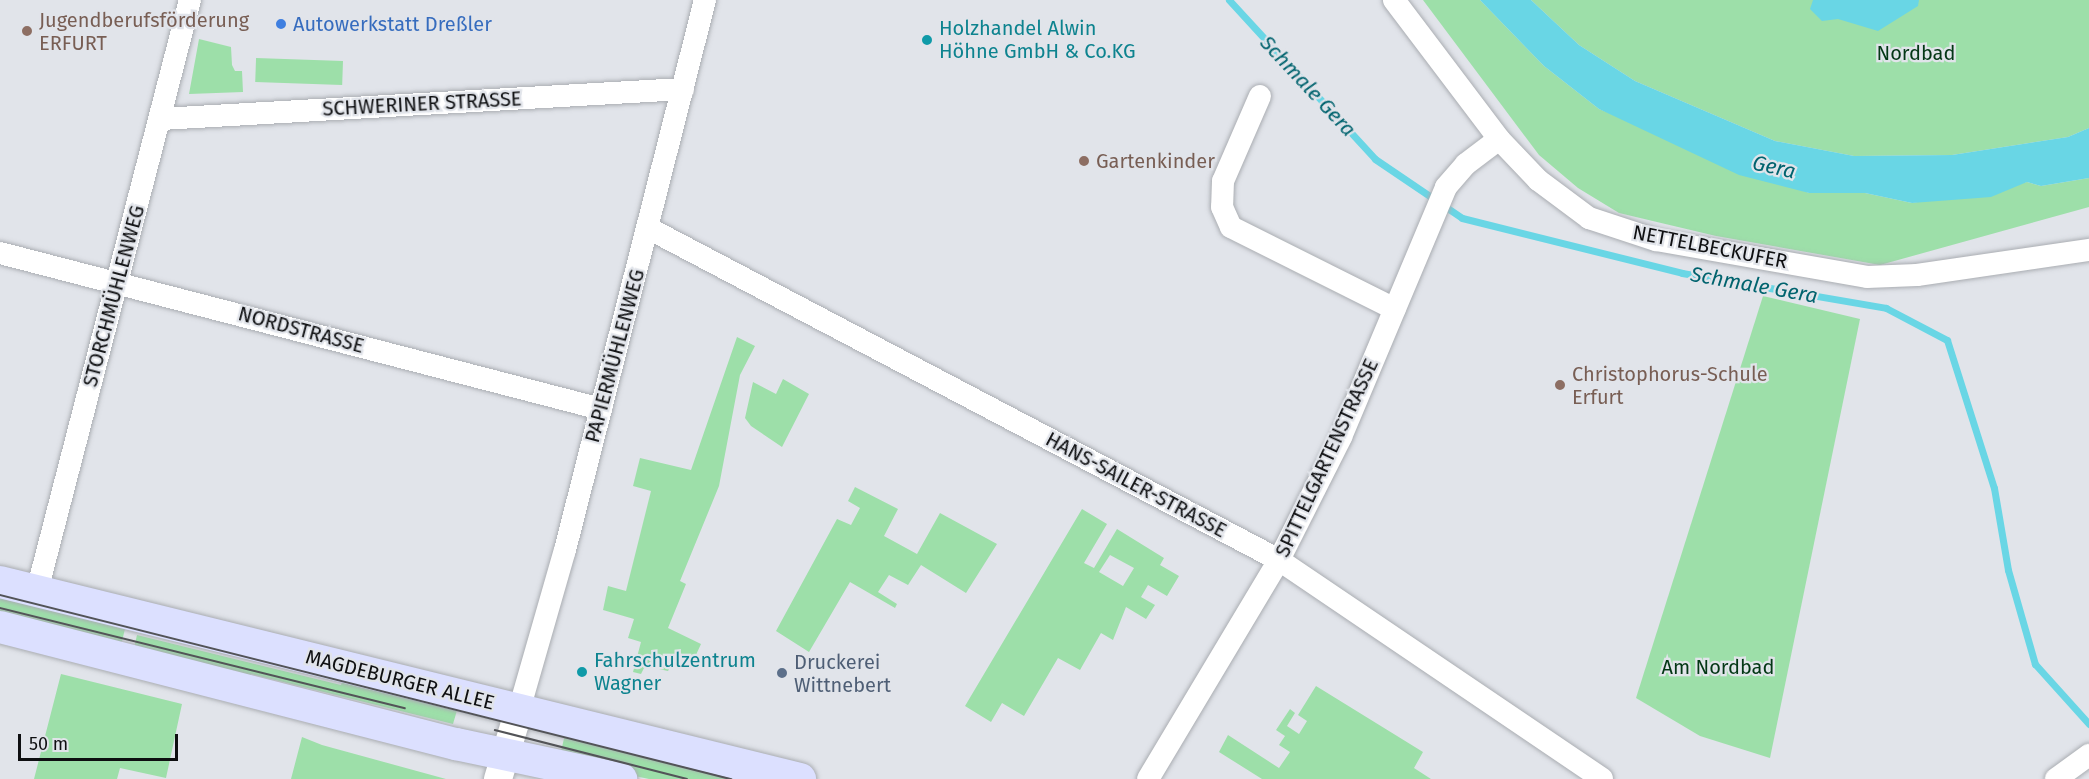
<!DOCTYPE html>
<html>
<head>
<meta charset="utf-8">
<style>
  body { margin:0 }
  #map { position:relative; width:2089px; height:779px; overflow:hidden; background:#e1e4ea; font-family:"Fira Sans",sans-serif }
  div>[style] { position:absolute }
  .green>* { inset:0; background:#9ddfa9; transform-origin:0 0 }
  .water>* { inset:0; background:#69d6e5 }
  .stream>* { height:7px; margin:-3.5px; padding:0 3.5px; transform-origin:3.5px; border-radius:3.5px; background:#69d6e5 }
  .roads { filter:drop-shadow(0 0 2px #aaadb2) drop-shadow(0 0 2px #aaadb2) }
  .minor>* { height:22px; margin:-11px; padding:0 11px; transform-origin:11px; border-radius:11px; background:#fff }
  .tertiary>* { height:28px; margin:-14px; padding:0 14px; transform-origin:14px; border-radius:14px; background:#fff }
  .secondary>* { height:32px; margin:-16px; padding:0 16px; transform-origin:16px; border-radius:16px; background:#dce0ff }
  .tram>* { height:1.5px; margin:-0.75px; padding:0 0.75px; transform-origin:0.75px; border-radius:0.75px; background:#535458 }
  .dots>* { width:16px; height:16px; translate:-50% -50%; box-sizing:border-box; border:3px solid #e1e4ea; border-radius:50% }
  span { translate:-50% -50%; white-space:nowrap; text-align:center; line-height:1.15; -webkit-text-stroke:4.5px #e1e4ea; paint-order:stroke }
  .education-label { font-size:20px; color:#785e54 }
  .left { translate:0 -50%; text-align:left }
  .shop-label { font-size:20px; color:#366cbe }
  .culture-label { font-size:20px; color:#0d838f }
  .park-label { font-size:20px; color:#033715 }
  .street-label { font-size:20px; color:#0e0f11 }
  .service-label { font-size:20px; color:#4e5e75 }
  .water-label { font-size:21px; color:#00636e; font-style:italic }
  .scale { position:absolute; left:18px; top:734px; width:160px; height:27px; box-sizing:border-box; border:3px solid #0e0f11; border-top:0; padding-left:8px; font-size:18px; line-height:21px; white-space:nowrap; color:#0e0f11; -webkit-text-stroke:4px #e1e4ea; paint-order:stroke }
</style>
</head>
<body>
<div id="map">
  <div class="green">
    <div style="clip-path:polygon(1423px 0,1480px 0,1544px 66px,1599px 109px,1809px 193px,1865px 193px,1912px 203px,2027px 182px,2041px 186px,2089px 178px,2089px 207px,1880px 265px,1716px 236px,1619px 213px,1578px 188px,1539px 155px)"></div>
    <div style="clip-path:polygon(1531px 0,2089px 0,2089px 128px,2068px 137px,1952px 155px,1854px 156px,1775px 141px,1635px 81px,1579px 45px)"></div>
    <div style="clip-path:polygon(199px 39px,231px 47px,232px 65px,235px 71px,242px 71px,243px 92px,189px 94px)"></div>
    <div style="left:343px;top:61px;width:24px;height:87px;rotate:92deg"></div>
    <div style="clip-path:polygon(1763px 296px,1860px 319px,1770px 758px,1700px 736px,1636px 698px)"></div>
    <div style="clip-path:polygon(737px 337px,755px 346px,740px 375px,719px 486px,680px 581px,686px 584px,668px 628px,701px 644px,695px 657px,678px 653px,668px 671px,645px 666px,641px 674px,633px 672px,641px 642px,628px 638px,634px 619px,603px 610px,608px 586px,626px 591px,651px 491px,633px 486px,640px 458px,691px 470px)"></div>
    <div style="clip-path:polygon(783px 379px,809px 394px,782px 447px,751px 426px,745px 418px,753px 382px,776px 394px)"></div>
    <div style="clip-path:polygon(855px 487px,898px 509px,884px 536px,917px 554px,940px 513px,997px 544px,966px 593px,921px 565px,908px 585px,889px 575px,878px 592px,897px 604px,895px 608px,850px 582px,809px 652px,776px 631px,837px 519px,851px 525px,860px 508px,848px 501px)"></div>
    <div style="clip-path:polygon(evenodd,1082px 509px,1107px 524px,1084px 563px,1094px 568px,1117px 529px,1164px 558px,1160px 565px,1179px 576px,1167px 596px,1148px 585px,1141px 597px,1155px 605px,1146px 619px,1126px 607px,1113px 640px,1101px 633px,1080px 670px,1058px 658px,1024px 716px,1002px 703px,991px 722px,965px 706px,1082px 509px,1110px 555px,1134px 568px,1123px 586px,1099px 572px,1110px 555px)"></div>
    <div style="clip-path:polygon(0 589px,128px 617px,120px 649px,0 614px)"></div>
    <div style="clip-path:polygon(137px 635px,341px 685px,343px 678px,458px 707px,453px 724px,251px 674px,249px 678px,134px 648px)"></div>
    <div style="clip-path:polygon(61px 674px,182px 704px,166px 778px,120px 768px,117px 779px,34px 779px)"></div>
    <div style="clip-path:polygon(1316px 686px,1423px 752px,1414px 768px,1431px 779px,1262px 779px,1219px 752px,1228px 735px,1279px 768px,1290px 752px,1279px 745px,1285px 736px,1276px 730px,1290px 709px,1295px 713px,1287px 726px,1299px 734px,1307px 721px,1298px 715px)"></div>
    <div style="clip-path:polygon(566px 730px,784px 779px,649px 779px,559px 760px)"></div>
    <div style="clip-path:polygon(302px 737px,322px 745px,446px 779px,291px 779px)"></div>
  </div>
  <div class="water">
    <div style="clip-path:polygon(1480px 0,1531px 0,1579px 45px,1635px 81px,1775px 141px,1854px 156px,1952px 155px,2068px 137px,2089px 128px,2089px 178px,2041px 186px,2027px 182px,1991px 197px,1912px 203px,1865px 193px,1809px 193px,1739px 175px,1599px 109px,1544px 66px)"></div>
    <div style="clip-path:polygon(1813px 0,1919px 0,1918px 6px,1878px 31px,1838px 19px,1822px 21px,1810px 9px)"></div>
  </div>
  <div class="stream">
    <div style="left:1229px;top:0;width:216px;rotate:47.4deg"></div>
    <div style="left:1375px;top:159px;width:105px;rotate:34.1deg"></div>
    <div style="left:1462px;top:218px;width:227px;rotate:14deg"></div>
    <div style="left:1682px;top:273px;width:207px;rotate:9.7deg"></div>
    <div style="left:1886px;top:308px;width:69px;rotate:27.7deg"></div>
    <div style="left:1947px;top:340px;width:155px;rotate:72.4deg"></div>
    <div style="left:1994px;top:488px;width:83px;rotate:80.3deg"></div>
    <div style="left:2008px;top:570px;width:98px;rotate:74deg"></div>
    <div style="left:2035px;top:664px;width:81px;rotate:48deg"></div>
  </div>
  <div class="roads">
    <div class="minor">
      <div style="left:1394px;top:0;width:174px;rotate:52.9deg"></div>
      <div style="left:1499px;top:139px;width:57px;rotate:46.4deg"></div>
      <div style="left:1538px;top:180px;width:64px;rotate:36.7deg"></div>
      <div style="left:1589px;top:218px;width:71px;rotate:18.2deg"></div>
      <div style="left:1656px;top:240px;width:214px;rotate:9.9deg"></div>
      <div style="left:1867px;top:277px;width:50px;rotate:-2.3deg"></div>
      <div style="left:1917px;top:275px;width:174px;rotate:-8.3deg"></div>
      <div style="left:1260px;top:96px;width:93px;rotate:113.5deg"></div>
      <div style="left:1223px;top:181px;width:26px;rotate:92deg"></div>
      <div style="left:1222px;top:207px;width:22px;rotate:66deg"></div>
      <div style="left:1231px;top:227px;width:183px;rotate:26.6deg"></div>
      <div style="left:161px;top:119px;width:523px;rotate:-3.29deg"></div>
      <div style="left:648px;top:228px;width:713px;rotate:27.75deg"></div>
      <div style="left:1279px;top:560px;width:390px;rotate:34.1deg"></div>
      <div style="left:0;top:253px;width:621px;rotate:14.55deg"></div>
      <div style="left:37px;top:591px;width:610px;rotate:-75.49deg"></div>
      <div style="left:519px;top:710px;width:166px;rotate:-74deg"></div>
      <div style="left:565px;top:550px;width:568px;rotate:-75.72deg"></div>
      <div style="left:1148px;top:779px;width:255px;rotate:-59.1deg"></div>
      <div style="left:1279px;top:560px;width:138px;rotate:-63.2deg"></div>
      <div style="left:1341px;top:437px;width:271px;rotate:-67.2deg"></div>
      <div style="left:1446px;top:187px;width:30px;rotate:-49deg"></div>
      <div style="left:1466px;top:164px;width:41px;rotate:-37.1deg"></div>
      <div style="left:2056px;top:779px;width:41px;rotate:-36deg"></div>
    </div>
    <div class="tertiary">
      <div style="left:498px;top:779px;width:72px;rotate:-73.1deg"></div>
    </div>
    <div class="secondary">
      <div style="left:0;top:582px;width:824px;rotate:13.83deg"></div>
      <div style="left:0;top:627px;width:471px;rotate:14.4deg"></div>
      <div style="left:456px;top:744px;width:169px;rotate:12deg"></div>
    </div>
  </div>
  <div class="tram">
    <div style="left:0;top:595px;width:754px;rotate:14.13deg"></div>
    <div style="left:0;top:608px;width:417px;rotate:13.9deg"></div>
    <div style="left:495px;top:730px;width:198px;rotate:14.3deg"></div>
  </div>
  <div class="dots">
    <div style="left:281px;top:24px;background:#3f7fe0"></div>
    <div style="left:27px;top:31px;background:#8d6e63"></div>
    <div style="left:927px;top:40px;background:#0f9aa8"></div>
    <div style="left:1084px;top:161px;background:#8d6e63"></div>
    <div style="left:1560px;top:385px;background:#8d6e63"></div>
    <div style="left:582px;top:672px;background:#0f9aa8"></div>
    <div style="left:782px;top:673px;background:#5c6f8a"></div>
  </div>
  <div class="education-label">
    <span class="left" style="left:39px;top:32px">Jugendberufsförderung<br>ERFURT</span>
    <span class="left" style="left:1096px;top:161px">Gartenkinder</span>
    <span class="left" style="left:1572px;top:386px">Christophorus-Schule<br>Erfurt</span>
  </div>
  <div class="shop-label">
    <span class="left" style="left:293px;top:24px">Autowerkstatt Dreßler</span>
  </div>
  <div class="culture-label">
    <span class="left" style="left:939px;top:40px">Holzhandel Alwin<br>Höhne GmbH &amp; Co.KG</span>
    <span class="left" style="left:594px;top:672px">Fahrschulzentrum<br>Wagner</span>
  </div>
  <div class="park-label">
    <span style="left:1916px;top:53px">Nordbad</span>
    <span style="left:1718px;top:667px">Am Nordbad</span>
  </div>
  <div class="street-label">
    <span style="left:422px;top:104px;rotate:-3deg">SCHWERINER STRASSE</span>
    <span style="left:1710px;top:247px;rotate:11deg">NETTELBECKUFER</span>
    <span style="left:114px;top:296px;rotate:-75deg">STORCHMÜHLENWEG</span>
    <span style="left:301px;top:330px;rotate:15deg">NORDSTRASSE</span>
    <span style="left:615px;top:356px;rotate:-75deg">PAPIERMÜHLENWEG</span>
    <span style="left:1327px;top:458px;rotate:-65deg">SPITTELGARTENSTRASSE</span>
    <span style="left:1136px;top:485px;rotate:28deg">HANS-SAILER-STRASSE</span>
    <span style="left:400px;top:680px;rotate:14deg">MAGDEBURGER ALLEE</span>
  </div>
  <div class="service-label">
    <span class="left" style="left:794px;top:674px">Druckerei<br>Wittnebert</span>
  </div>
  <div class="water-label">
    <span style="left:1308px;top:86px;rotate:47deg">Schmale Gera</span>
    <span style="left:1774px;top:167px;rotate:13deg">Gera</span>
    <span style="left:1754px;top:285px;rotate:10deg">Schmale Gera</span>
  </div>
  <div class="scale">50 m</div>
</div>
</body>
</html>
